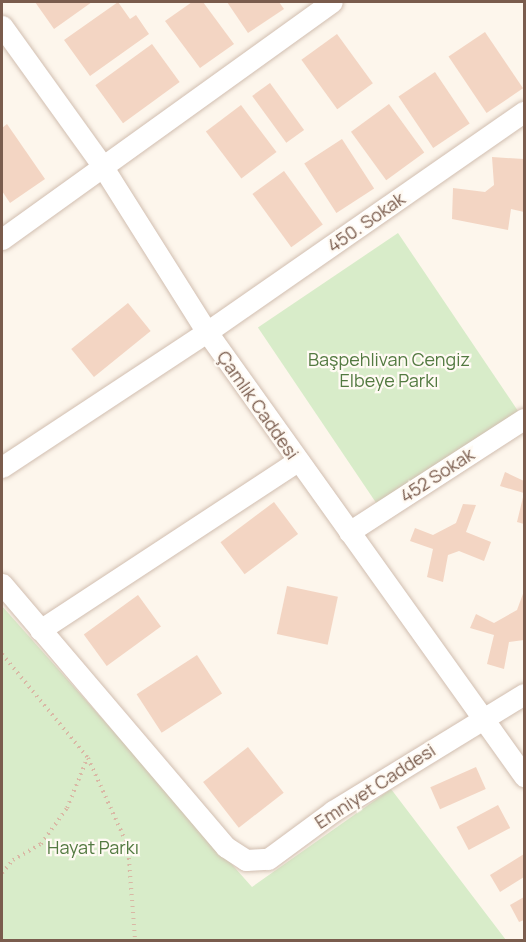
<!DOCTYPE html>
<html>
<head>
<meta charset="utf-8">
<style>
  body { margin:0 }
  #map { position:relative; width:526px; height:942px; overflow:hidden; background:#fdf6ec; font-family:Manrope,sans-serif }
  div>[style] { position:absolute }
  .green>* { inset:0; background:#d8ecc9; transform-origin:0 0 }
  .building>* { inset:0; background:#f3d5c3; transform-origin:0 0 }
  .path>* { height:4px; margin-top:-2px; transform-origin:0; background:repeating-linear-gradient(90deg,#d9b8a5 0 1.5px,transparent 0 6px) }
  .roads { filter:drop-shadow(0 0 2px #d1beb0) drop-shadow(0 0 2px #d1beb0) }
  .minor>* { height:21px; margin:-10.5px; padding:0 10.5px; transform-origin:10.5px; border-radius:10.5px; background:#fff }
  span { translate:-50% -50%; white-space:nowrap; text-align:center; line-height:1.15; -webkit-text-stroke:4.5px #fffaf3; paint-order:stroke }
  .street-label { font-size:18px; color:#7a5c4d }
  .park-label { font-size:18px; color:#537a41 }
  .frame { position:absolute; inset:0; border:3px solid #7a5c4d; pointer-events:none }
</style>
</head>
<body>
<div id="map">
  <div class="green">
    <div style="left:398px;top:233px;width:217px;height:169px;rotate:56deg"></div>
    <div style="clip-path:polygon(2px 606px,252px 887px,391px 789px,506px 940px,2px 940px)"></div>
  </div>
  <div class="building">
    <div style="clip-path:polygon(35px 2px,92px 2px,54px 29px)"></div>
    <div style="clip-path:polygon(118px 2px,130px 19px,136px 15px,149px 34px,90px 76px,64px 40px)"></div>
    <div style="clip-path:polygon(192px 2px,203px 2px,234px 44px,200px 68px,165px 21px)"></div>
    <div style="clip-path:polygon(227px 2px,279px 2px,284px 9px,248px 33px)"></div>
    <div style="left:485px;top:32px;width:68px;height:44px;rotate:56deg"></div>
    <div style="left:337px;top:34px;width:61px;height:44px;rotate:54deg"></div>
    <div style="left:152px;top:44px;width:47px;height:70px;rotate:54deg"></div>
    <div style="left:435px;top:72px;width:62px;height:44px;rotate:56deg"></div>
    <div style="left:270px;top:83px;width:58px;height:22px;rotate:54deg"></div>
    <div style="left:389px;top:104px;width:60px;height:47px;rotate:54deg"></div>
    <div style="left:241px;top:105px;width:59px;height:44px;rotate:53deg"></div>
    <div style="clip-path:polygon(7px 124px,45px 179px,10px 203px,2px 191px,2px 128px)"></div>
    <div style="left:342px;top:139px;width:59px;height:45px;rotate:57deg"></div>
    <div style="clip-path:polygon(492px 157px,524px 159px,524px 212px,511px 209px,508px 230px,452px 219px,453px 188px,485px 192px,494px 185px)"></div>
    <div style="left:284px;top:171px;width:66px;height:39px;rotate:54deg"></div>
    <div style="left:128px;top:303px;width:36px;height:73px;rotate:51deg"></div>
    <div style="clip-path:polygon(505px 472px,524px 481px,524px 524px,517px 522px,524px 493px,500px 486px)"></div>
    <div style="left:274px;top:502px;width:40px;height:67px;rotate:53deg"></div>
    <div style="clip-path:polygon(463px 504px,476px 505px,466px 532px,491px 542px,484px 561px,459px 551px,448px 555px,443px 582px,427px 577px,433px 549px,410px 541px,415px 528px,433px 535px,456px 523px)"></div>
    <div style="left:287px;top:586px;width:52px;height:49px;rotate:12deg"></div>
    <div style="clip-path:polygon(524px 591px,524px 640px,509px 642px,504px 669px,487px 664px,494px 635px,470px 628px,476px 614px,494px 623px,517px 610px)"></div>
    <div style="left:138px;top:595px;width:39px;height:67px;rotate:54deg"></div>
    <div style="left:197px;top:655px;width:46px;height:72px;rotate:57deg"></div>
    <div style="left:248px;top:747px;width:58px;height:57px;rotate:52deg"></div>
    <div style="left:476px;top:767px;width:24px;height:50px;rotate:66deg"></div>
    <div style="left:498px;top:805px;width:26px;height:47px;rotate:62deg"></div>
    <div style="clip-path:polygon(524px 854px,524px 877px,500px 892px,490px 875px)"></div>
    <div style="clip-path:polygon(524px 897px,524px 920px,519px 922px,510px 905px)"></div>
  </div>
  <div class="path">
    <div style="left:2px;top:654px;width:135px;rotate:50.4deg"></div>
    <div style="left:88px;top:758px;width:97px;rotate:65.6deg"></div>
    <div style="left:128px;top:846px;width:94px;rotate:85.7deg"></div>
    <div style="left:2px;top:873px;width:17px;rotate:-50deg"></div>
    <div style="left:13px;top:860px;width:32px;rotate:-30deg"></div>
    <div style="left:41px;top:844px;width:44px;rotate:-54.2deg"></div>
    <div style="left:67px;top:808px;width:53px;rotate:-67.8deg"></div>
  </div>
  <div class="roads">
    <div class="minor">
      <div style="left:2px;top:26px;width:170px;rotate:54.3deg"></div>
      <div style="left:101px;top:164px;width:199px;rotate:57.8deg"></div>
      <div style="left:207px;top:332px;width:546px;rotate:54.47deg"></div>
      <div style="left:2px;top:239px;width:406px;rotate:-35.7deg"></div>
      <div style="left:2px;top:467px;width:245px;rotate:-33.4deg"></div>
      <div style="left:207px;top:332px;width:386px;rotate:-34.8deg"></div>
      <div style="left:349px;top:532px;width:208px;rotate:-32.9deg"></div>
      <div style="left:2px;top:584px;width:345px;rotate:49.6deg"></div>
      <div style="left:226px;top:847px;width:24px;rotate:33deg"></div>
      <div style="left:246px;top:860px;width:22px;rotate:-3deg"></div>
      <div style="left:268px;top:859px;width:81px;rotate:-36.4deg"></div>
      <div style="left:333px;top:811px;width:224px;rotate:-31.5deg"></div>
      <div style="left:40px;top:630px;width:308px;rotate:-33.3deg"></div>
    </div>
  </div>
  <div class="street-label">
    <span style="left:366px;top:222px;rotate:-35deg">450. Sokak</span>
    <span style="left:258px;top:405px;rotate:55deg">Çamlık Caddesi</span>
    <span style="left:437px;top:475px;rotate:-33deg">452 Sokak</span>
    <span style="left:375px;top:786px;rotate:-33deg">Emniyet Caddesi</span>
  </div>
  <div class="park-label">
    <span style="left:389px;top:370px">Başpehlivan Cengiz<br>Elbeye Parkı</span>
    <span style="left:93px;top:847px">Hayat Parkı</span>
  </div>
  <div class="frame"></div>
</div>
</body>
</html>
